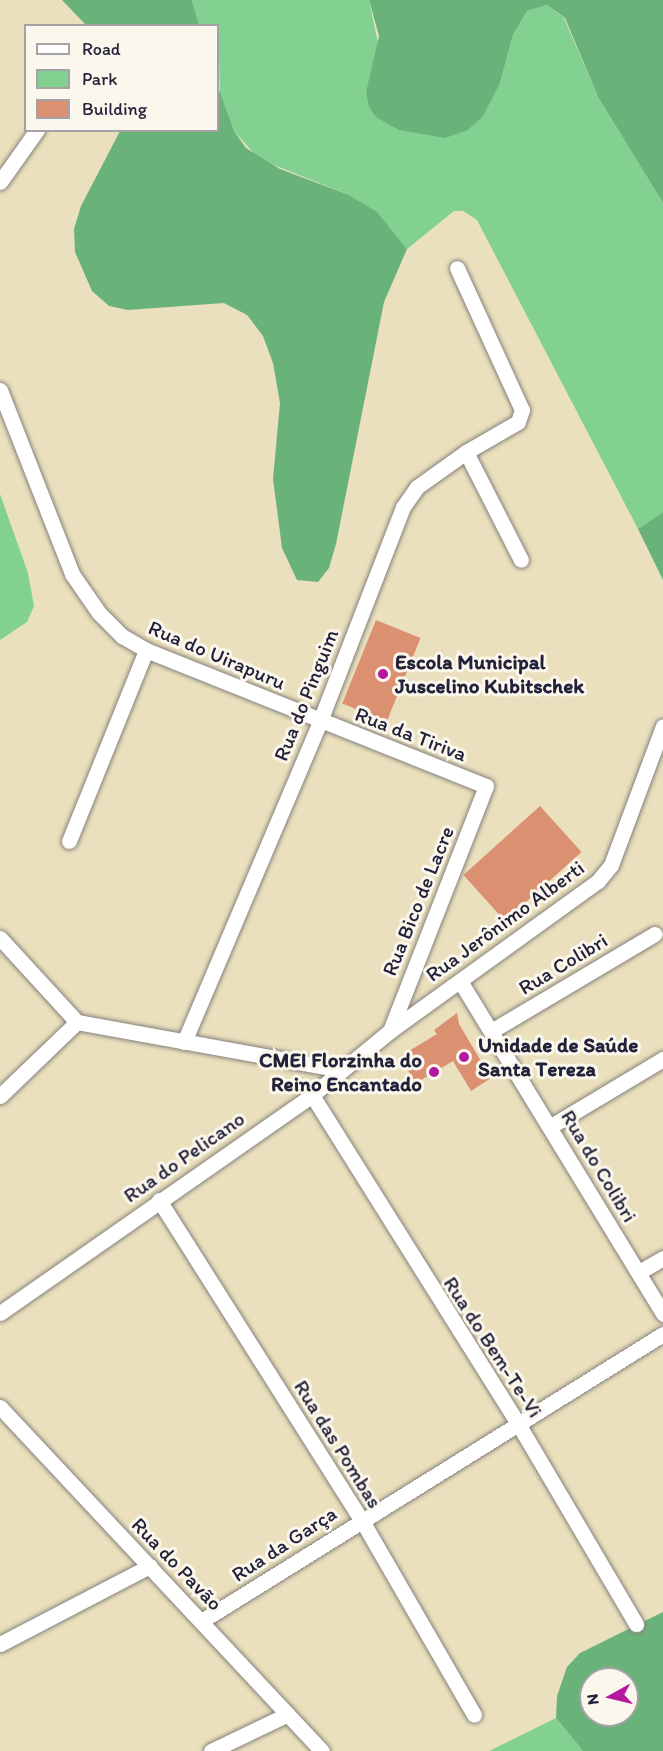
<!DOCTYPE html>
<html>
<head>
<meta charset="utf-8">
<style>
  body { margin:0 }
  #map { position:relative; width:663px; height:1751px; overflow:hidden; background:#eae0bd; font-family:Itim,sans-serif }
  div>[style] { position:absolute }
  .green>* { inset:0; background:#82d190 }
  .forest>* { inset:0; background:#69b37a }
  .building>* { inset:0; background:#dc9072; transform-origin:0 0 }
  .roads { filter:drop-shadow(0 0 2px #86817c) drop-shadow(0 0 2px #86817c) }
  .minor>* { height:15px; margin:-7.5px; padding:0 7.5px; transform-origin:7.5px; border-radius:7.5px; background:#fff }
  .dots>* { width:16px; height:16px; translate:-50% -50%; box-sizing:border-box; border:3px solid #fbf7ec; border-radius:50% }
  span { translate:-50% -50%; white-space:nowrap; text-align:center; line-height:1.15; -webkit-text-stroke:6px #fbf7ec; paint-order:stroke }
  .street-label { font-size:21px; color:#22223b }
  .poi-label { font-size:21px; color:#22223b; font-weight:700 }
  .left { translate:0 -50%; text-align:left }
  .right { translate:-100% -50%; text-align:right }
  .legend { position:absolute; left:24px; top:24px; width:195px; height:108px; box-sizing:border-box; background:#fbf7ec; border:2px solid #a4a2a5; margin:0; padding:8px 10px; list-style:none; font-size:18px; color:#22223b }
  .legend li { display:flex; align-items:center; gap:12px; height:30px }
  .legend b { width:30px; border:2px solid #a4a2a5 }
  .north { position:absolute; left:579px; top:1667px; width:60px; height:60px; box-sizing:border-box; background:#fbf7ec; border:2px solid #a4a2a5; border-radius:50%; rotate:262deg; font-size:16px; font-weight:700; line-height:24px; text-align:center; color:#22223b }
  .north::after { content:''; display:block; margin:auto; width:21px; height:27px; background:#b5179e; clip-path:polygon(50% 0,100% 100%,50% 72%,0 100%) }
</style>
</head>
<body>
<div id="map">
  <div class="green">
    <div style="clip-path:polygon(192px 0,369px 0,379px 48px,366px 92px,500px 83px,513px 35px,527px 11px,547px 5px,564px 18px,598px 97px,663px 203px,663px 512px,638px 529px,477px 220px,463px 211px,454px 211px,407px 249px,377px 213px,349px 195px,259px 159px,234px 131px,220px 95px,218px 26px,199px 25px)"></div>
    <div style="clip-path:polygon(0 494px,28px 573px,34px 606px,27px 622px,0 640px)"></div>
    <div style="clip-path:polygon(556px 1718px,583px 1751px,489px 1751px)"></div>
  </div>
  <div class="forest">
    <div style="clip-path:polygon(62px 0,192px 0,199px 25px,86px 25px)"></div>
    <div style="clip-path:polygon(369px 0,663px 0,663px 203px,598px 97px,565px 18px,547px 5px,527px 11px,513px 35px,500px 83px,483px 116px,468px 130px,445px 138px,399px 130px,376px 117px,369px 107px,366px 92px,379px 36px)"></div>
    <div style="clip-path:polygon(218px 87px,234px 131px,246px 148px,280px 169px,349px 195px,377px 212px,407px 249px,384px 302px,336px 544px,329px 568px,318px 582px,297px 580px,282px 548px,273px 479px,280px 403px,273px 363px,263px 336px,247px 315px,224px 303px,128px 310px,109px 306px,92px 291px,75px 252px,74px 229px,81px 206px,120px 131px,218px 130px)"></div>
    <div style="clip-path:polygon(663px 512px,663px 580px,638px 529px)"></div>
    <div style="clip-path:polygon(evenodd,663px 1612px,663px 1751px,583px 1751px,556px 1718px,557px 1696px,567px 1667px,580px 1653px,663px 1612px,591px 1679px,627px 1679px,627px 1715px,591px 1715px,591px 1679px)"></div>
  </div>
  <div class="building">
    <div style="left:376px;top:620px;width:48px;height:90px;rotate:22deg"></div>
    <div style="left:540px;top:806px;width:62px;height:103px;rotate:48deg"></div>
    <div style="clip-path:polygon(457px 1013px,459px 1024px,491px 1078px,471px 1091px,453px 1061px,416px 1083px,399px 1057px,437px 1034px,434px 1030px)"></div>
  </div>
  <div class="roads">
    <div class="minor">
      <div style="left:0;top:182px;width:64px;rotate:-54.6deg"></div>
      <div style="left:0;top:390px;width:198px;rotate:68.6deg"></div>
      <div style="left:72px;top:574px;width:47px;rotate:55.3deg"></div>
      <div style="left:99px;top:613px;width:33px;rotate:45deg"></div>
      <div style="left:122px;top:636px;width:28px;rotate:30deg"></div>
      <div style="left:146px;top:650px;width:366px;rotate:21.8deg"></div>
      <div style="left:486px;top:786px;width:263px;rotate:111.4deg"></div>
      <div style="left:466px;top:452px;width:121px;rotate:63deg"></div>
      <div style="left:69px;top:841px;width:206px;rotate:-68deg"></div>
      <div style="left:0;top:938px;width:114px;rotate:47.5deg"></div>
      <div style="left:77px;top:1022px;width:267px;rotate:10.3deg"></div>
      <div style="left:460px;top:981px;width:390px;rotate:58.6deg"></div>
      <div style="left:493px;top:1030px;width:188px;rotate:-30.7deg"></div>
      <div style="left:184px;top:1042px;width:349px;rotate:-67deg"></div>
      <div style="left:320px;top:721px;width:230px;rotate:-68.8deg"></div>
      <div style="left:403px;top:507px;width:24px;rotate:-55deg"></div>
      <div style="left:417px;top:487px;width:60px;rotate:-35.5deg"></div>
      <div style="left:466px;top:452px;width:60px;rotate:-30deg"></div>
      <div style="left:518px;top:422px;width:13px;rotate:-72deg"></div>
      <div style="left:522px;top:410px;width:156px;rotate:-114.6deg"></div>
      <div style="left:312px;top:1095px;width:392px;rotate:57.9deg"></div>
      <div style="left:520px;top:1427px;width:229px;rotate:59.5deg"></div>
      <div style="left:0;top:1096px;width:107px;rotate:-43.9deg"></div>
      <div style="left:551px;top:1126px;width:131px;rotate:-30.9deg"></div>
      <div style="left:159px;top:1200px;width:378px;rotate:57.7deg"></div>
      <div style="left:361px;top:1519px;width:226px;rotate:60deg"></div>
      <div style="left:639px;top:1272px;width:28px;rotate:-30deg"></div>
      <div style="left:0;top:1313px;width:381px;rotate:-34.9deg"></div>
      <div style="left:312px;top:1095px;width:101px;rotate:-39.4deg"></div>
      <div style="left:390px;top:1031px;width:256px;rotate:-35.8deg"></div>
      <div style="left:598px;top:881px;width:21px;rotate:-51deg"></div>
      <div style="left:611px;top:865px;width:148px;rotate:-69.5deg"></div>
      <div style="left:0;top:1407px;width:471px;rotate:46.9deg"></div>
      <div style="left:203px;top:1620px;width:542px;rotate:-31.87deg"></div>
      <div style="left:0;top:1644px;width:169px;rotate:-27.5deg"></div>
      <div style="left:211px;top:1751px;width:85px;rotate:-25.7deg"></div>
    </div>
  </div>
  <div class="dots">
    <div style="left:383px;top:674px;background:#b5179e"></div>
    <div style="left:464px;top:1057px;background:#b5179e"></div>
    <div style="left:434px;top:1072px;background:#b5179e"></div>
  </div>
  <div class="street-label">
    <span style="left:217px;top:655px;rotate:23deg">Rua do Uirapuru</span>
    <span style="left:306px;top:695px;rotate:-68deg">Rua do Pinguim</span>
    <span style="left:411px;top:734px;rotate:21deg">Rua da Tiriva</span>
    <span style="left:418px;top:901px;rotate:-68deg">Rua Bico de Lacre</span>
    <span style="left:505px;top:921px;rotate:-36deg">Rua Jerônimo Alberti</span>
    <span style="left:563px;top:964px;rotate:-31deg">Rua Colibri</span>
    <span style="left:184px;top:1157px;rotate:-35deg">Rua do Pelicano</span>
    <span style="left:599px;top:1166px;rotate:59deg">Rua do Colibri</span>
    <span style="left:493px;top:1347px;rotate:57deg">Rua do Bem-Te-Vi</span>
    <span style="left:338px;top:1444px;rotate:58deg">Rua das Pombas</span>
    <span style="left:284px;top:1544px;rotate:-33deg">Rua da Garça</span>
    <span style="left:177px;top:1564px;rotate:46deg">Rua do Pavão</span>
  </div>
  <div class="poi-label">
    <span class="left" style="left:395px;top:674px">Escola Municipal<br>Juscelino Kubitschek</span>
    <span class="left" style="left:478px;top:1057px">Unidade de Saúde<br>Santa Tereza</span>
    <span class="right" style="left:422px;top:1072px">CMEI Florzinha do<br>Reino Encantado</span>
  </div>
  <ul class="legend">
  <li><b style="height:8px;background:#fff"></b>Road</li>
  <li><b style="height:16px;background:#82d190"></b>Park</li>
  <li><b style="height:16px;background:#dc9072"></b>Building</li>
  </ul>
  <div class="north">N</div>
</div>
</body>
</html>
